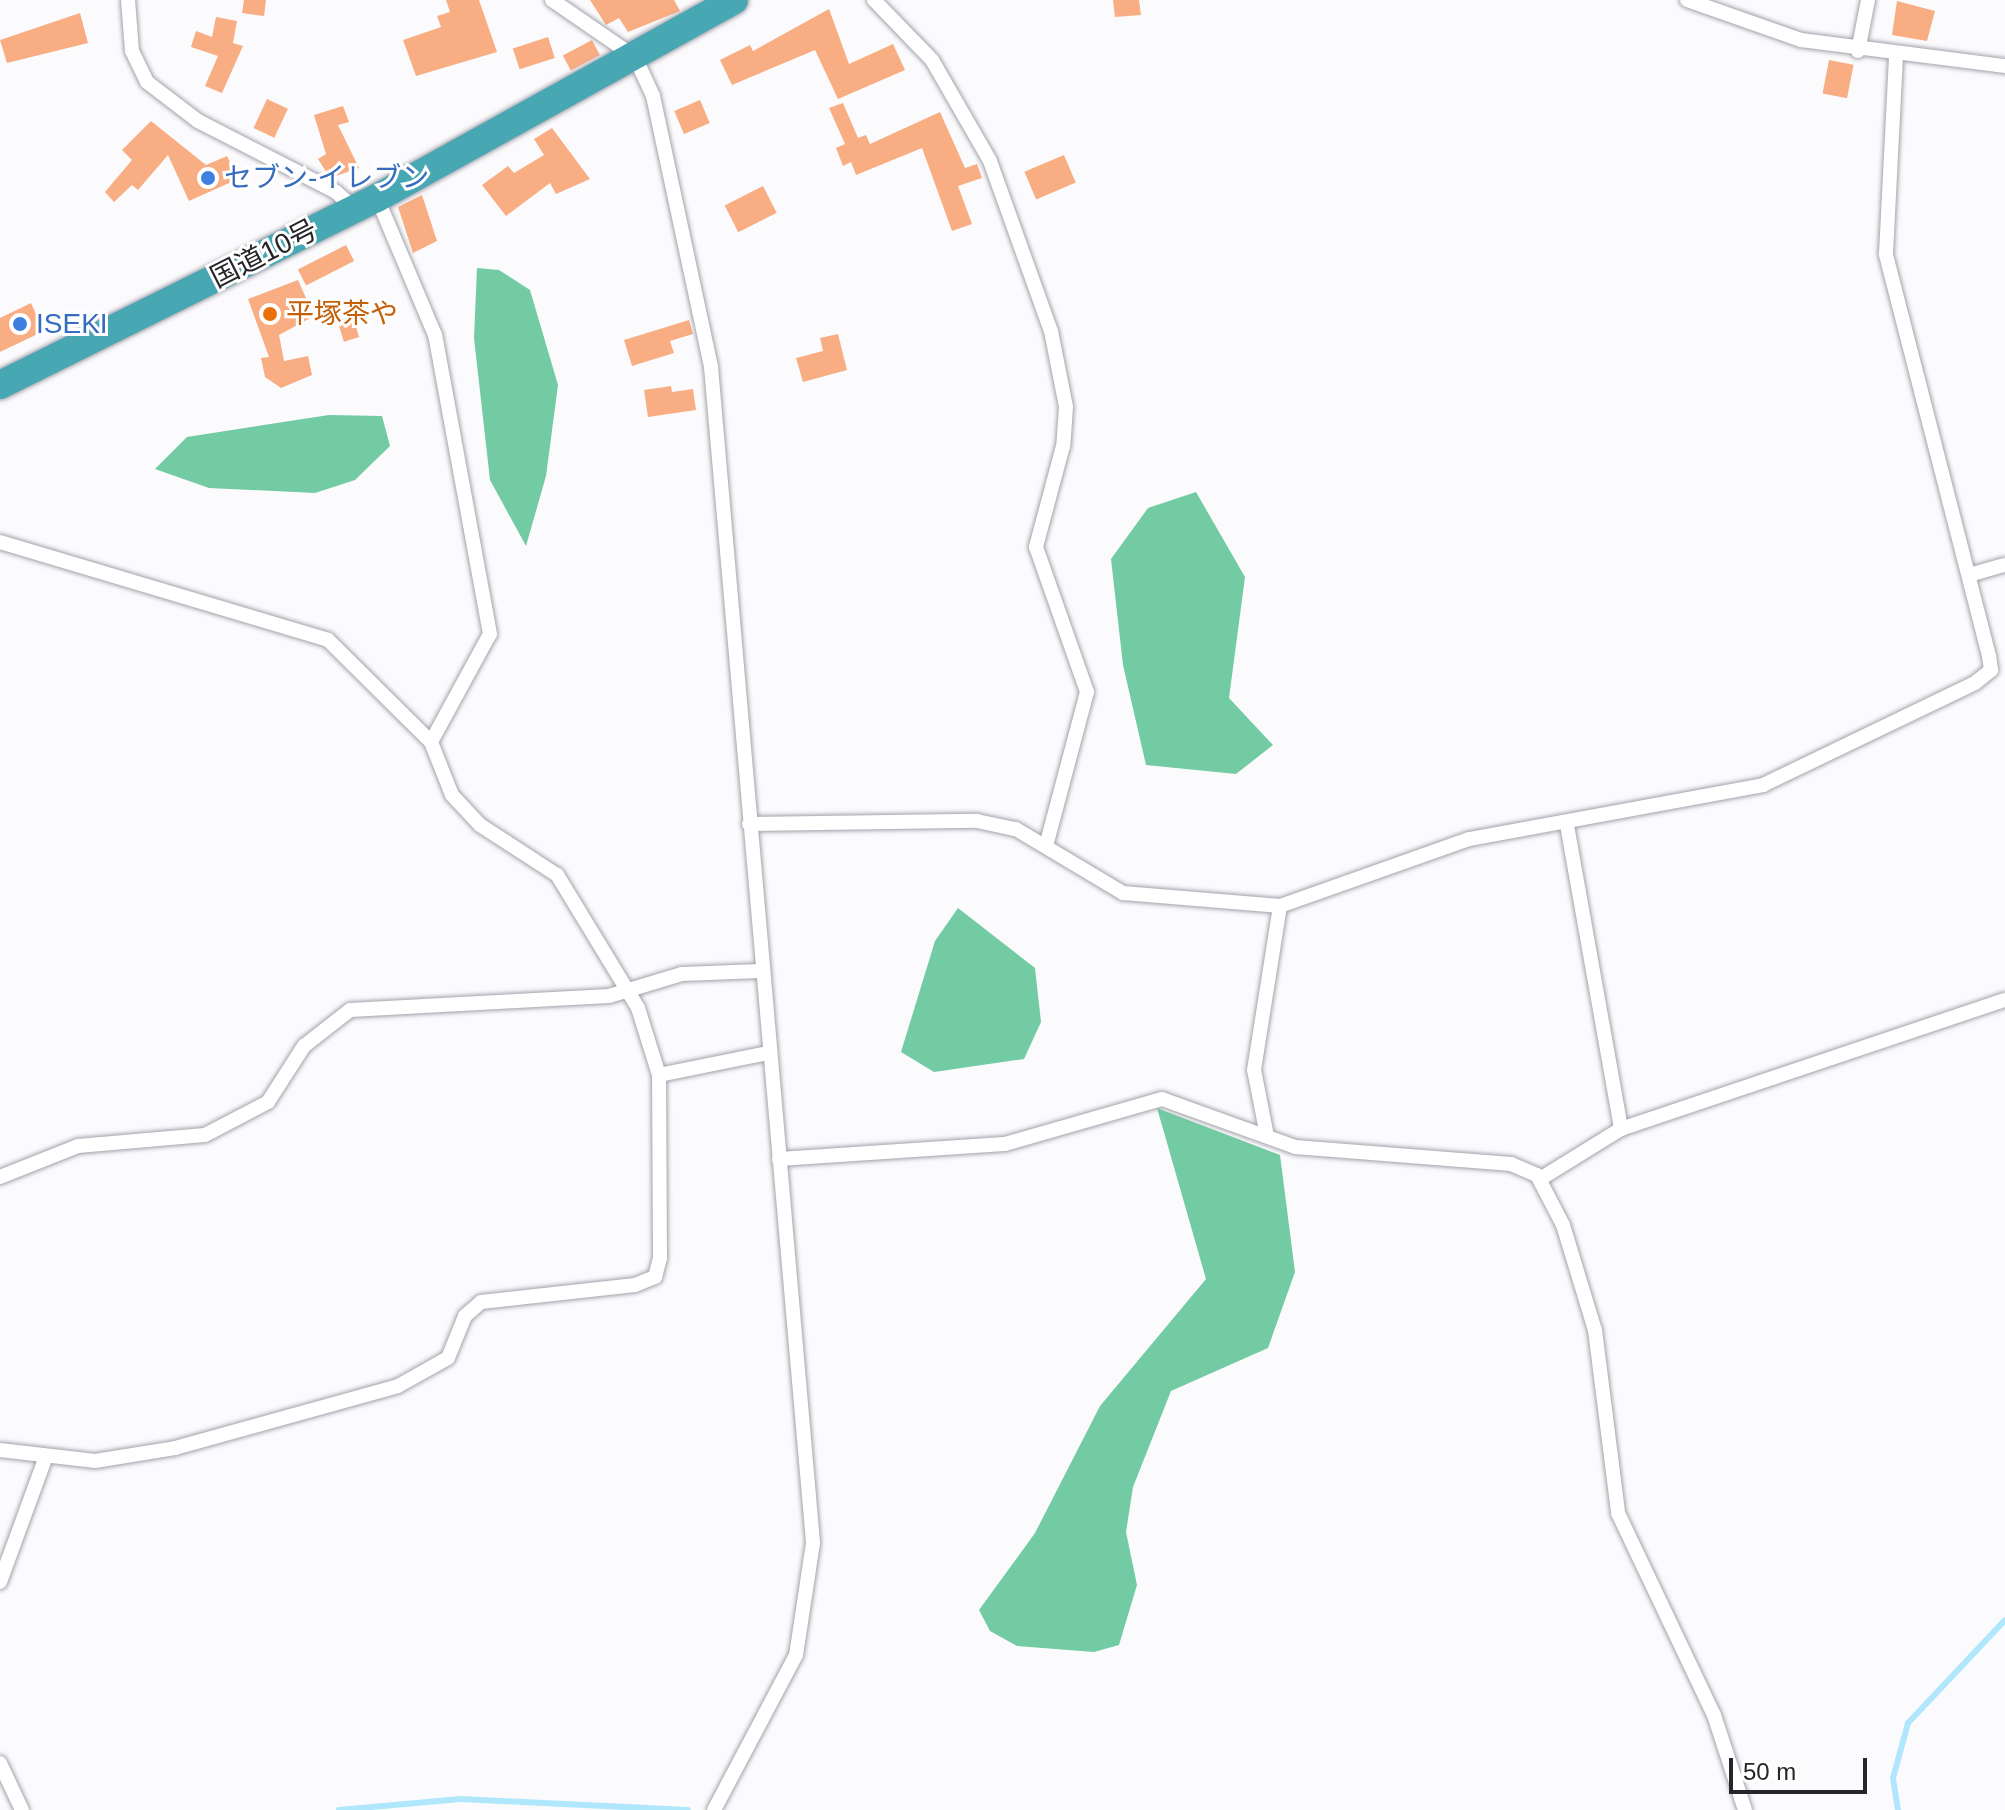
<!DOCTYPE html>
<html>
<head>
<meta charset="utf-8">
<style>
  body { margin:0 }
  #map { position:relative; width:2005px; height:1810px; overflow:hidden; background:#fbfbfd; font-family:Arial,"Noto Sans JP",sans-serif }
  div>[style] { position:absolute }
  .forest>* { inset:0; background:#72cba2 }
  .stream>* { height:6px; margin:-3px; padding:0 3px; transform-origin:3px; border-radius:3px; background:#b0e7fd }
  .building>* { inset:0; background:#f9ad83; transform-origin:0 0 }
  .roads { filter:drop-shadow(0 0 2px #a2a2ac) drop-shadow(0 0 2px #a2a2ac) }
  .street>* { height:14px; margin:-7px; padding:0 7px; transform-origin:7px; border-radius:7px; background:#fff }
  .highway>* { height:28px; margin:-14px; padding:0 14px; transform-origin:14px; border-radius:14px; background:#47a7b3 }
  .dots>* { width:22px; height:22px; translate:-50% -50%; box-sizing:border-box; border:4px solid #fff; border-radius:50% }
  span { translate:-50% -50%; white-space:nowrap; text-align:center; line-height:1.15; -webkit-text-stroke:6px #fff; paint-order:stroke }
  .shop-label { font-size:28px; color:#366cbe }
  .left { translate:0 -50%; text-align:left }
  .street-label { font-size:28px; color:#26262a }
  .food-label { font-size:28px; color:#c56008 }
  .scale { position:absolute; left:1729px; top:1758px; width:138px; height:36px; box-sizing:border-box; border:4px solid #26262a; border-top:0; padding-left:10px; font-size:24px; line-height:28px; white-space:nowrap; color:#26262a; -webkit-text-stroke:6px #fff; paint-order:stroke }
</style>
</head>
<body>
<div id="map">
  <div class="forest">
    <div style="clip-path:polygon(477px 268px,499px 270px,530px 290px,558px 385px,546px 476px,526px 546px,490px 480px,474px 338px)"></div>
    <div style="clip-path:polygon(329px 415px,382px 416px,390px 446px,355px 480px,315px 493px,209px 488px,155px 469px,187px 437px)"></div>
    <div style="clip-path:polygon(1196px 492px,1245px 577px,1229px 698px,1273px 745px,1236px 774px,1146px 765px,1123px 665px,1111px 559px,1148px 508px)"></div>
    <div style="clip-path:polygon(958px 908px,1035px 968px,1041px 1022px,1024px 1059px,934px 1072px,901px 1052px,935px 941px)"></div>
    <div style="clip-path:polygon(1157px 1108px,1280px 1155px,1295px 1272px,1268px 1348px,1171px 1391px,1133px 1487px,1126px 1532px,1137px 1585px,1119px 1645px,1094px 1652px,1017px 1646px,990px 1631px,979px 1610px,1035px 1533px,1100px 1406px,1206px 1279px)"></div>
  </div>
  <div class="stream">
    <div style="left:339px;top:1810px;width:122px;rotate:-5.2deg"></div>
    <div style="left:461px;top:1799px;width:227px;rotate:2.8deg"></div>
    <div style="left:1898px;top:1810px;width:32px;rotate:-99deg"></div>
    <div style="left:1893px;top:1778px;width:57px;rotate:-74.7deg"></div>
    <div style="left:1908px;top:1723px;width:141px;rotate:-46.7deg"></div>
  </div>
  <div class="building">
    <div style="clip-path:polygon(244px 0,266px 0,264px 16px,242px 13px)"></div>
    <div style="clip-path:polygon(446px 0,479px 0,497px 52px,416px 76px,403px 40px,441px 27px,437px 16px,450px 12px)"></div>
    <div style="clip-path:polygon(590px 0,674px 0,680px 11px,628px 32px,619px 18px,606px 25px)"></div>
    <div style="clip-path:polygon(1113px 0,1139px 0,1141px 15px,1115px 17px)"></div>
    <div style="clip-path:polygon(1897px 1px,1935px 11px,1927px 41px,1892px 35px)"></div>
    <div style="clip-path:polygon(829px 9px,849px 64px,893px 44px,905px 70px,838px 99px,815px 50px,732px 85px,720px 60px,750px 45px,753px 51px)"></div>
    <div style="clip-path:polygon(80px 13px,88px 43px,7px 63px,0 40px)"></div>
    <div style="clip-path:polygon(216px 17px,237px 21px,233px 43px,243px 46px,222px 93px,205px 86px,218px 56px,191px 47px,196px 31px,212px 37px)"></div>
    <div style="left:548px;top:37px;width:22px;height:37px;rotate:72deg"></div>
    <div style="left:592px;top:40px;width:17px;height:33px;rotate:62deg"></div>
    <div style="left:1829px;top:60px;width:25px;height:34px;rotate:11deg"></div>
    <div style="left:267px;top:99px;width:23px;height:32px;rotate:25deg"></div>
    <div style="left:700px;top:100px;width:25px;height:28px;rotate:67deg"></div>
    <div style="clip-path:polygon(843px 103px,858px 138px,866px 135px,870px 144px,940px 112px,965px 168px,977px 164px,982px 178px,958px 186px,972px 224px,952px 231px,922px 148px,856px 175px,851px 162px,843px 166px,836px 148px,845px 144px,829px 108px)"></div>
    <div style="clip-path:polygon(343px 106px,349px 122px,338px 125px,359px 168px,330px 178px,318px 159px,326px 154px,314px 115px)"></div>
    <div style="clip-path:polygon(151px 121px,206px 165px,227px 156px,238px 179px,189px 201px,168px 155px,138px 190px,132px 185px,114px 202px,105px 192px,132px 160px,122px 150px)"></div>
    <div style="clip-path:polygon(552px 128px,590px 179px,556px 194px,550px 183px,506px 216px,482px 185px,508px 166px,514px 173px,544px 155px,534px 139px)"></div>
    <div style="left:1064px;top:155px;width:30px;height:43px;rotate:67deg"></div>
    <div style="left:763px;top:186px;width:30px;height:43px;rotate:63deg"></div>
    <div style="clip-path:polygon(422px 195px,437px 241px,413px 253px,398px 207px)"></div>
    <div style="left:346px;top:245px;width:18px;height:54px;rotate:63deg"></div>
    <div style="clip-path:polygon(298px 280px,314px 316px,279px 335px,284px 361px,308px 356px,312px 375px,281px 388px,265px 377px,261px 358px,269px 357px,248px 299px)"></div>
    <div style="clip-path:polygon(31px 303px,44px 331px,0 352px,0 318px)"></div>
    <div style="left:353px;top:317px;width:21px;height:16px;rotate:73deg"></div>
    <div style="clip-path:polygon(689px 320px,693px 334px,670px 341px,674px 353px,632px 366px,624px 340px)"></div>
    <div style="clip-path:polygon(838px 334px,847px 370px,803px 382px,796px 358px,823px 351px,820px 338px)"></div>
    <div style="clip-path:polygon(671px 386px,672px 392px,693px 389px,696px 410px,648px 417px,644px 390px)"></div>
  </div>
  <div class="roads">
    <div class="street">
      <div style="left:128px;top:0;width:51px;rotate:85.5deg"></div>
      <div style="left:132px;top:51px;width:34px;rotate:64deg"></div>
      <div style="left:147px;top:82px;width:64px;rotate:37.4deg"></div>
      <div style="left:198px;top:121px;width:155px;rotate:27.2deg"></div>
      <div style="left:336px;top:192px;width:24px;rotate:42deg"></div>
      <div style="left:552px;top:0;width:101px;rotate:34.5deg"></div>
      <div style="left:635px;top:57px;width:43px;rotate:65.2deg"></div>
      <div style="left:653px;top:96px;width:277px;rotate:77.9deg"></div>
      <div style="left:711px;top:367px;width:1180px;rotate:85.04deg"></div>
      <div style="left:813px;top:1543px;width:113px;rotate:98.6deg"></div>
      <div style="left:796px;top:1655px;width:175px;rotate:117.9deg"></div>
      <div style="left:874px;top:0;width:83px;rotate:46deg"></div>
      <div style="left:932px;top:60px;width:116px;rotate:60.1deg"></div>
      <div style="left:990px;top:161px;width:181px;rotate:70.3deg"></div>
      <div style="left:1051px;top:331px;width:77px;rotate:78.8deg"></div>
      <div style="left:1066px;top:407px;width:39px;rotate:94deg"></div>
      <div style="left:1063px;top:446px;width:105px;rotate:105deg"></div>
      <div style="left:1036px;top:547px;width:154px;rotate:70.6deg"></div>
      <div style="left:1087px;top:692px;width:159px;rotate:104.9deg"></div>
      <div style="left:1687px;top:0;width:121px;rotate:19.3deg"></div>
      <div style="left:1801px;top:40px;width:206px;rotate:7.3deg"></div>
      <div style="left:1858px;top:51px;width:52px;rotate:-78.9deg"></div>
      <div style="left:0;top:542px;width:342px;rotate:16.6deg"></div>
      <div style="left:328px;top:640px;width:145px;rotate:44.7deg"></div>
      <div style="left:1969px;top:575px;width:37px;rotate:-16deg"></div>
      <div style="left:749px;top:824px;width:228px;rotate:-0.8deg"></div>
      <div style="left:977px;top:821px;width:40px;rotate:12deg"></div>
      <div style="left:1016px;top:829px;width:125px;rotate:30.9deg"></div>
      <div style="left:1123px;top:893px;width:158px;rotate:4.7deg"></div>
      <div style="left:1280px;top:906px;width:201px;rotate:-19.5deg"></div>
      <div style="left:1469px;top:839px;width:299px;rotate:-10.4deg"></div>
      <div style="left:1763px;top:785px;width:235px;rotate:-25.7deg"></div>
      <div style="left:1975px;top:683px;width:21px;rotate:-39deg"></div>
      <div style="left:1991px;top:670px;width:14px;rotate:-98deg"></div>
      <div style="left:1989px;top:656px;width:415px;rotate:-104.4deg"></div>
      <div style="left:1886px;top:254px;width:198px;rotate:-87.1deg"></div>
      <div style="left:1567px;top:825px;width:309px;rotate:79.9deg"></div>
      <div style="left:659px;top:1075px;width:111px;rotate:-11.4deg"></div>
      <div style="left:1267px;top:1136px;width:67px;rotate:-101.1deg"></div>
      <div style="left:1254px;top:1070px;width:166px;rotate:-81deg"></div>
      <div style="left:779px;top:1159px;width:226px;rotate:-3.8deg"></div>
      <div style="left:1005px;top:1144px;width:163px;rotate:-16deg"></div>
      <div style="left:1162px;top:1099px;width:141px;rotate:19.8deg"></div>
      <div style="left:1295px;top:1147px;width:217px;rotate:4.5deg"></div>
      <div style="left:1511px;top:1164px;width:28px;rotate:23deg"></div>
      <div style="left:1537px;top:1175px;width:56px;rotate:62.5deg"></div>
      <div style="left:1563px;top:1225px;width:110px;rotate:73.1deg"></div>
      <div style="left:1595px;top:1330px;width:184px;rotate:82.8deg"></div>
      <div style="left:1618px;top:1513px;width:224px;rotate:64.6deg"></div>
      <div style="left:1714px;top:1715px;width:100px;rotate:71.9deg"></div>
      <div style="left:0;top:1177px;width:84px;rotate:-21.7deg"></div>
      <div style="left:78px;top:1146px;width:127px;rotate:-5deg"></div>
      <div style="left:205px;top:1135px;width:71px;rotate:-27.6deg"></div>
      <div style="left:268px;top:1102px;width:67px;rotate:-57.3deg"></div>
      <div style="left:304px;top:1046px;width:58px;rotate:-38deg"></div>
      <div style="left:350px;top:1010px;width:259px;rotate:-3.1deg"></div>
      <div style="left:609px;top:996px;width:76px;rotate:-16.8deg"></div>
      <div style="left:682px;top:974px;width:78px;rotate:-2.2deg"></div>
      <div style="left:1540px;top:1179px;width:95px;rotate:-31.7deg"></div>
      <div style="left:1621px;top:1129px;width:405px;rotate:-18.6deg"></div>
      <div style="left:0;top:1450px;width:96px;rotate:6.6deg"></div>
      <div style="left:95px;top:1461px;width:81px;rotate:-9.2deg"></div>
      <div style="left:175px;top:1448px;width:231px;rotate:-15.5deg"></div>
      <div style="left:398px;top:1386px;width:57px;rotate:-29.2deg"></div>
      <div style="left:448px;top:1358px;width:45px;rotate:-68deg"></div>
      <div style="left:465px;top:1316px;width:21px;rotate:-41deg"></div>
      <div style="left:481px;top:1302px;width:155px;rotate:-6.3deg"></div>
      <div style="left:635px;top:1285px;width:22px;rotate:-22deg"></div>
      <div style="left:655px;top:1277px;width:20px;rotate:-75deg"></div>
      <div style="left:660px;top:1258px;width:183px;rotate:-90.3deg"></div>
      <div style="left:659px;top:1075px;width:70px;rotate:-107.4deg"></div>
      <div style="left:638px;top:1008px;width:156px;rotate:-121.3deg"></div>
      <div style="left:557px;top:875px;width:92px;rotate:-147deg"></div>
      <div style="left:480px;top:825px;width:41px;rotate:-133deg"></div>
      <div style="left:452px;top:795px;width:57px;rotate:-111.6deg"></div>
      <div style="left:431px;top:742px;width:123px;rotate:-61.4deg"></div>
      <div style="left:490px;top:634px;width:304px;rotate:-100.4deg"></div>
      <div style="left:435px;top:335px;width:149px;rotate:-112.9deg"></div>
      <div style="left:0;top:1582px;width:131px;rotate:-69.9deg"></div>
      <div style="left:0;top:1763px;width:52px;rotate:64.9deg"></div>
    </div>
    <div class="highway">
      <div style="left:0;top:385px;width:421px;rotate:-26.4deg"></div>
      <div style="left:377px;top:198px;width:408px;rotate:-29deg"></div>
    </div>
  </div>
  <div class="dots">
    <div style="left:208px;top:178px;background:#3f7fe0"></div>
    <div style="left:270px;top:314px;background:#e8710a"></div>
    <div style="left:20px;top:324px;background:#3f7fe0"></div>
  </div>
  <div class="shop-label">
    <span class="left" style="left:224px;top:178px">セブン-イレブン</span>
    <span class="left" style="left:36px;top:324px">ISEKI</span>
  </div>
  <div class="street-label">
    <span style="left:264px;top:254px;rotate:-27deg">国道10号</span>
  </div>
  <div class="food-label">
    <span class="left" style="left:286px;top:314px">平塚茶や</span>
  </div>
  <div class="scale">50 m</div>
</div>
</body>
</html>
